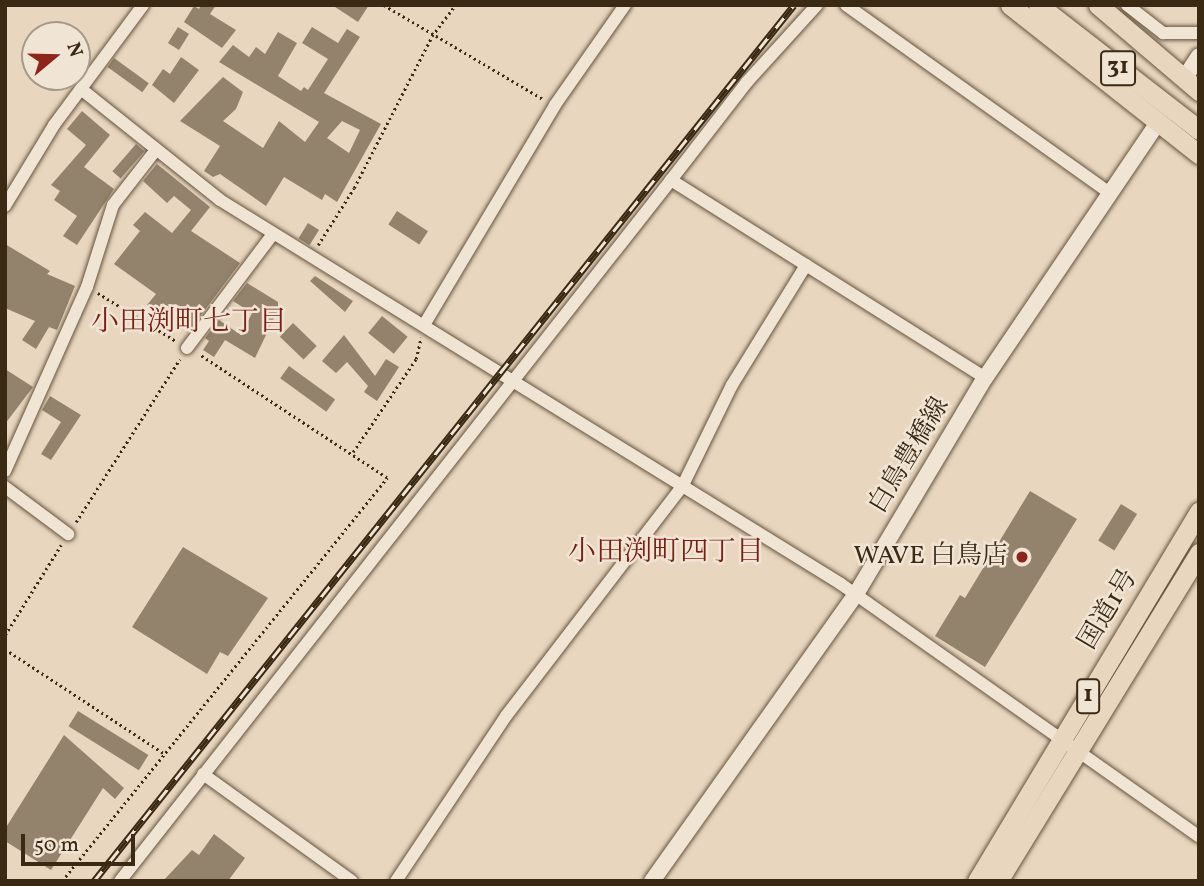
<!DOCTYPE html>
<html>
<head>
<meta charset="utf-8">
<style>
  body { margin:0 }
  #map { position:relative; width:1204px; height:886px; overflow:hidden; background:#e8d6bf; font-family:Vollkorn,"Noto Serif JP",serif }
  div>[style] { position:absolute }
  .building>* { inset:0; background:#94836c; transform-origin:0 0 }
  .path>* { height:2.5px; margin-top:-1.25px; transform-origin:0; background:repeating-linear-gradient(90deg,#3a2913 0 2px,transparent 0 5.5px) }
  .roads { filter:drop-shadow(0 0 2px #66543e) drop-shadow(0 0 2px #66543e) }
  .minor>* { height:12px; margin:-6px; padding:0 6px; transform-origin:6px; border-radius:6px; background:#f0e4d5 }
  .secondary>* { height:16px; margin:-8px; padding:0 8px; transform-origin:8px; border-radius:8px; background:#f0e4d5 }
  .primary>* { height:19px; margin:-9.5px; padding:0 9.5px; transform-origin:9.5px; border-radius:9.5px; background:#e8d6bf }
  .trunk>* { height:19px; margin:-9.5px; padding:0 9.5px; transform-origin:9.5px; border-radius:9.5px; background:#e8d6bf }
  .rail>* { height:7px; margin-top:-3.5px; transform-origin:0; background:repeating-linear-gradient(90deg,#f0e4d5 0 13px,#3a2913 0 26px); box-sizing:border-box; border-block:2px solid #3a2913 }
  .dots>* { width:19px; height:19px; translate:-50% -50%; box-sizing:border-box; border:4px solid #f0e4d5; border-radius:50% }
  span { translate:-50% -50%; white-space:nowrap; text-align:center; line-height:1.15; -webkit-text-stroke:5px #f0e4d5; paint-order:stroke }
  .shield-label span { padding:2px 5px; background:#f0e4d5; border:2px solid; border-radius:5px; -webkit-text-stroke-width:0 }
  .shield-label { font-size:24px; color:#3a2913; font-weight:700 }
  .street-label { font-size:26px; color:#3a2913 }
  .poi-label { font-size:26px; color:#3a2913 }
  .right { translate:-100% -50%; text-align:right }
  .neighbourhood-label { font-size:28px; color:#7a1f14 }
  .frame { position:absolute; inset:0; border:7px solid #3a2913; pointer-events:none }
  .north { position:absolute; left:21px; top:21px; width:70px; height:70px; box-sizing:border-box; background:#f0e4d5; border:2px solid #a79987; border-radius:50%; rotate:71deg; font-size:19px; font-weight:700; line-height:28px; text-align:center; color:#3a2913 }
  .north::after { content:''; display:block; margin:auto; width:24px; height:32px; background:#8f2418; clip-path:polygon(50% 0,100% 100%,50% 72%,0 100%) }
  .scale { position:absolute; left:21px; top:834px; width:114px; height:32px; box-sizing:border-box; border:4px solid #3a2913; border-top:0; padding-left:9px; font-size:21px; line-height:24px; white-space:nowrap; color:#3a2913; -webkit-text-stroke:5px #f0e4d5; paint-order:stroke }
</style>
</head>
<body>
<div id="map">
  <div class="building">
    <div style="clip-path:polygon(201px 5px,216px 5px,210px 14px,236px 30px,222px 48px,184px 22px,194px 6px,199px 9px)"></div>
    <div style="clip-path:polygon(332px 5px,369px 5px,358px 22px)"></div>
    <div style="left:178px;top:27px;width:13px;height:19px;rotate:32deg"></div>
    <div style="clip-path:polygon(evenodd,312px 27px,338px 43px,347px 29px,360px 37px,324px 93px,381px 124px,337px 202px,325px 194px,322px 200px,284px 177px,266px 206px,220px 174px,213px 177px,204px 171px,220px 146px,180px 121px,223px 77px,243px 92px,236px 109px,223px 121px,263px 148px,279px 121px,305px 142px,319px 122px,219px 62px,233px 45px,249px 57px,256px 47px,265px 54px,278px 32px,297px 43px,278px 76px,301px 91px,304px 87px,308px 90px,328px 59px,302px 43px,312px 27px,342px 121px,360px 130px,349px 153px,327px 138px,342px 121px)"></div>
    <div style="clip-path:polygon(181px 57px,199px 70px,174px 103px,152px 85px,163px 69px,170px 74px)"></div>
    <div style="left:114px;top:58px;width:43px;height:11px;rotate:36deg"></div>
    <div style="clip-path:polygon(82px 111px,110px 135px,84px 167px,114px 189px,77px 245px,63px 236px,77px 216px,54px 200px,60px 191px,51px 185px,86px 145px,67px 129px)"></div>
    <div style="left:136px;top:144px;width:11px;height:36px;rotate:41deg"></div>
    <div style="clip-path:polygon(157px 164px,210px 207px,191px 231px,240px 263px,192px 327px,163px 303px,156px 312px,147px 305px,156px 294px,114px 264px,140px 231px,133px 225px,145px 212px,172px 233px,191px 210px,174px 196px,167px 203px,143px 181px)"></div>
    <div style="left:397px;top:211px;width:37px;height:16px;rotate:33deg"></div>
    <div style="left:308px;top:223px;width:13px;height:18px;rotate:32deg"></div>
    <div style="clip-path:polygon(5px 244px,50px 271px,47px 274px,75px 286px,57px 330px,49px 327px,36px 349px,22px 340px,35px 321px,5px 308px)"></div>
    <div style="clip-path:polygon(315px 276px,353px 301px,345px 312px,310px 281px)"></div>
    <div style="clip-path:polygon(247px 283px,278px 302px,278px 310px,255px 358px,225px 340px,214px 357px,203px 350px,209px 341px,205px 338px,219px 320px,241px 335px,252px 313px,233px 301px)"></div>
    <div style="left:382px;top:316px;width:33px;height:22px;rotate:39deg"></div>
    <div style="left:293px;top:323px;width:33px;height:19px;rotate:44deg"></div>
    <div style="clip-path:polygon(344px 335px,375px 376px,386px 359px,399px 367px,377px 401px,364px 392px,368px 386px,347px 362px,336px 373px,322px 361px)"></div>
    <div style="left:289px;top:366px;width:57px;height:15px;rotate:36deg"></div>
    <div style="clip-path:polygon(5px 369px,33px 387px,5px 424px)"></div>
    <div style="clip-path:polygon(50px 396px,81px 415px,51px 460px,41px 454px,61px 422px,42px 410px)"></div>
    <div style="clip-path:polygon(1030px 491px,1077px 519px,985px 667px,935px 636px,960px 595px,965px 598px)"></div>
    <div style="left:1121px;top:504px;width:19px;height:43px;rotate:32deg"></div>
    <div style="clip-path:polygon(183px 547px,268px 598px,228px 656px,220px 652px,207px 674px,132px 627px)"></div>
    <div style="left:78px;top:711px;width:83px;height:18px;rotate:32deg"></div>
    <div style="clip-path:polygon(64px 735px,124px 788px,115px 799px,103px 788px,51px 870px,5px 841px,5px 829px)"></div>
    <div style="clip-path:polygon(214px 834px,245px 858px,228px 881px,163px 881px,192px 850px,199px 855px)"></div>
  </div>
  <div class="path">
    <div style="left:384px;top:5px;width:185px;rotate:30.6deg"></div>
    <div style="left:318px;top:245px;width:67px;rotate:-57.7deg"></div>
    <div style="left:354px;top:188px;width:171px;rotate:-62.8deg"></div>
    <div style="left:432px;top:36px;width:39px;rotate:-53deg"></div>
    <div style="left:98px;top:293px;width:92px;rotate:31.6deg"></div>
    <div style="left:353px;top:452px;width:112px;rotate:-55.9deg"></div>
    <div style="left:416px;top:359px;width:22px;rotate:-77deg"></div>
    <div style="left:76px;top:522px;width:193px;rotate:-57.5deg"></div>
    <div style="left:5px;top:635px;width:106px;rotate:-58.1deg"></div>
    <div style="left:5px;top:649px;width:191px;rotate:33.3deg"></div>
    <div style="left:62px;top:881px;width:518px;rotate:-51.12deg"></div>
    <div style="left:387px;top:478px;width:224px;rotate:-146.7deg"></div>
  </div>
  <div class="roads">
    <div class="minor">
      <div style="left:817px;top:5px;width:104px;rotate:132.3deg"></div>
      <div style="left:747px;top:82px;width:124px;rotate:127.8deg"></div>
      <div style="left:671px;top:180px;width:371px;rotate:32.2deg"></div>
      <div style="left:846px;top:5px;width:325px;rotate:35.5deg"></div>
      <div style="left:1127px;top:5px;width:46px;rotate:37.9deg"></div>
      <div style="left:1163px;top:33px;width:36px"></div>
      <div style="left:81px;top:89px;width:178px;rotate:38.6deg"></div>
      <div style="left:220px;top:200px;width:730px;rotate:31.73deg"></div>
      <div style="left:841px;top:584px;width:438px;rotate:35.2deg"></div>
      <div style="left:5px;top:206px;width:95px;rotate:-58.8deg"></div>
      <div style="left:54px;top:125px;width:149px;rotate:-53.4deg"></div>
      <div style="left:424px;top:325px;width:256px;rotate:-59.2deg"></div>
      <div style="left:555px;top:105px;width:122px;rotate:-55deg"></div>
      <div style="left:187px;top:348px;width:143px;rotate:-53deg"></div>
      <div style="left:5px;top:471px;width:201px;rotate:-66deg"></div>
      <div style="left:87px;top:287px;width:86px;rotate:-72.4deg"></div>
      <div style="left:113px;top:205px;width:68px;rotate:-52.1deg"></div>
      <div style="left:5px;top:487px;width:79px;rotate:36.7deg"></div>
      <div style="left:203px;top:774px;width:183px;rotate:35.7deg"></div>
      <div style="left:120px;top:881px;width:892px;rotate:-51.83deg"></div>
      <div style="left:396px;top:881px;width:198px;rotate:-56.3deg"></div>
      <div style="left:506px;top:716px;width:291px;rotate:-52.5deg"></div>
      <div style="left:683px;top:485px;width:111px;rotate:-63.9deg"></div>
      <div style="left:732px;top:385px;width:141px;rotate:-58.3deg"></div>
    </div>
    <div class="secondary">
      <div style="left:1184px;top:79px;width:27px;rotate:-57deg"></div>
      <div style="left:652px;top:881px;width:352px;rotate:-54.6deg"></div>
      <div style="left:856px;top:594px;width:252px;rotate:-59.2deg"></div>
      <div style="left:985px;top:378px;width:309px;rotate:-55.9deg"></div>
    </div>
    <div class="primary">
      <div style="left:1010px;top:5px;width:241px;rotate:38.3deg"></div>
      <div style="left:1038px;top:5px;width:204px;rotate:37.8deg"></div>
      <div style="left:1098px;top:5px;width:133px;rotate:40.4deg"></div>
    </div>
    <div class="trunk">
      <div style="left:977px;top:881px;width:431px;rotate:-59deg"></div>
      <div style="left:998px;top:881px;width:385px;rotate:-58.5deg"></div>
    </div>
  </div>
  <div class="rail">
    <div style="left:94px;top:881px;width:1121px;rotate:-51.37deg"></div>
  </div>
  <div class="dots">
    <div style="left:1022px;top:557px;background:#8f2418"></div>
  </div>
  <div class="shield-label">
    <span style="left:1118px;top:68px">31</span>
    <span style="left:1088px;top:696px">1</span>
  </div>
  <div class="street-label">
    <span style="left:910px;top:456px;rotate:-59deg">白鳥豊橋線</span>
    <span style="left:1109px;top:610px;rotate:-59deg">国道1号</span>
  </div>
  <div class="poi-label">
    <span class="right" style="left:1008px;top:557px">WAVE 白鳥店</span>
  </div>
  <div class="neighbourhood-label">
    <span style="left:189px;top:323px">小田渕町七丁目</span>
    <span style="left:666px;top:553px">小田渕町四丁目</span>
  </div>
  <div class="frame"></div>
  <div class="north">N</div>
  <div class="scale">50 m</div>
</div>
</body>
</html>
